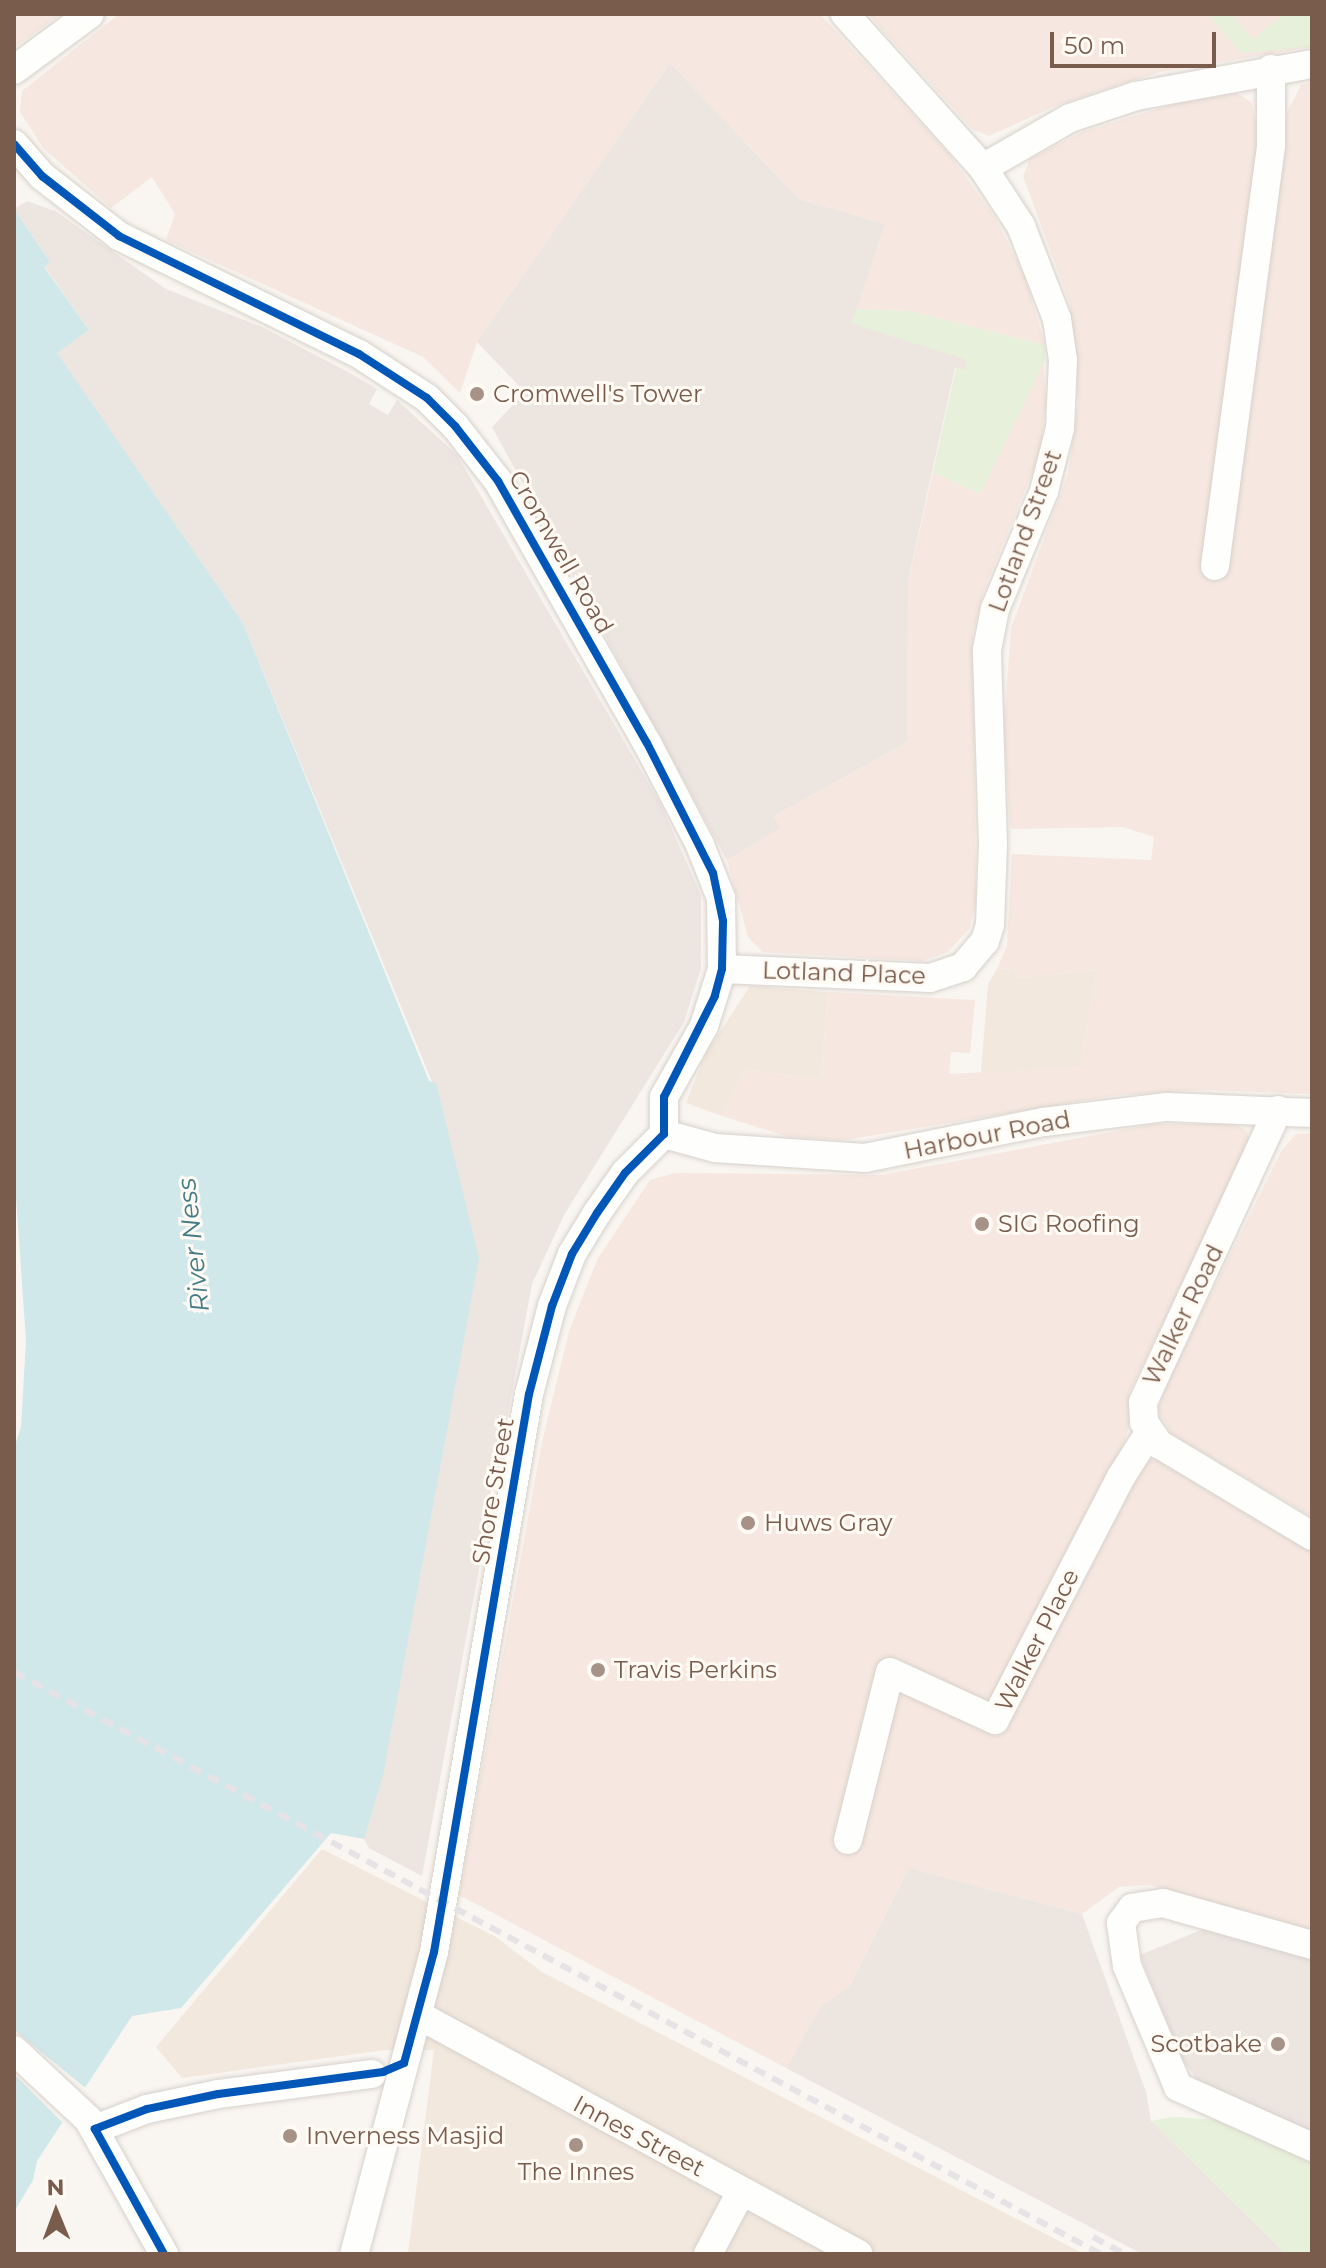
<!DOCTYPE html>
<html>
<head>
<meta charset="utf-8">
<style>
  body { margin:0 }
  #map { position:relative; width:1326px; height:2268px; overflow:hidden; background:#f9f5f0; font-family:Montserrat,sans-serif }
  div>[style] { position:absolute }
  .residential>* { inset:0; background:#f2e8de }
  .commercial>* { inset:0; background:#f6e8e1 }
  .industrial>* { inset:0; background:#ede5e0 }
  .green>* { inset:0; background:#e7f0db }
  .water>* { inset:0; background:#d0e8ea }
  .pier>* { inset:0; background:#f9f5f0 }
  .roads { filter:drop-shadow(0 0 2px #d7d1cb) drop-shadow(0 0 2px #d7d1cb) }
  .minor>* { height:28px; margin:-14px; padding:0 14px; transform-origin:14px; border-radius:14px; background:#fefefd }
  .rail>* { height:6px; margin-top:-3px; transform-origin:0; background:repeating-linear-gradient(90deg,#e6e3e7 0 12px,transparent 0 20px) }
  .cycleway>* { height:8px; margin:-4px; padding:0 4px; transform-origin:4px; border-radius:4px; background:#0057b8 }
  .dots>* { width:22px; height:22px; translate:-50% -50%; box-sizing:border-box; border:4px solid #fffaf3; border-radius:50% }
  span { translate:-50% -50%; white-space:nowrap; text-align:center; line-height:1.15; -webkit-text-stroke:6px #fffaf3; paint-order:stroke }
  .poi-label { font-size:24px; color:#7a5c4d }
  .left { translate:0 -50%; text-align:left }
  .right { translate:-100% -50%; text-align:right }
  .street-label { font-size:24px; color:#7a5c4d }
  .water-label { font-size:26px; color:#437c86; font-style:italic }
  .frame { position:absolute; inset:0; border:16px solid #7a5c4d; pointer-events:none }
  .north { position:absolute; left:16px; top:2172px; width:80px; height:80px; -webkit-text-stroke:6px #fffaf3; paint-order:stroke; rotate:359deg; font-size:22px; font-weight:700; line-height:32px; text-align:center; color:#7a5c4d }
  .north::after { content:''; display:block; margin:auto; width:28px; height:36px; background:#7a5c4d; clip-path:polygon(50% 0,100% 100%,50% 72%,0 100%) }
  .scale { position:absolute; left:1050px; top:32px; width:166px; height:36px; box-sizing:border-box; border:4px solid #7a5c4d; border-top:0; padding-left:10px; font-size:24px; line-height:28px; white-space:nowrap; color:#7a5c4d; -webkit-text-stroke:6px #fffaf3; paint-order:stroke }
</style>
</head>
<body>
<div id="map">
  <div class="residential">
    <div style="clip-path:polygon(1015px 968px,1017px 978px,1097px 970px,1080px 1067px,981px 1073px,988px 984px,997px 969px)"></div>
    <div style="clip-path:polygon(750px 986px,828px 992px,821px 1079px,746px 1070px,722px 1116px,686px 1103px,706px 1053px)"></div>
    <div style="clip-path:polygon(322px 1849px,496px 1937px,542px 1972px,1084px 2254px,408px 2254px,434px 2050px,385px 2050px,182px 2078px,156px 2047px)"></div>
  </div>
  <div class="commercial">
    <div style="clip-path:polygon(14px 14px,61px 14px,14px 48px)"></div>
    <div style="clip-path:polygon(119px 14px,820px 14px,949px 154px,996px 219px,1025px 277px,1045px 345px,910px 311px,856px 309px,885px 224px,799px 199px,670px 63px,477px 342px,460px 393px,423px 357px,166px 240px,175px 214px,152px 177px,111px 208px,43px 148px,20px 112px,22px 91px)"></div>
    <div style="clip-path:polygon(868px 14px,1302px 14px,1312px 47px,1160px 72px,1060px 104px,989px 136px,972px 129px)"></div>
    <div style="clip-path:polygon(1312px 82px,1312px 1094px,1204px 1090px,1118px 1095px,845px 1140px,789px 1137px,722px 1116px,746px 1070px,821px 1079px,828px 992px,975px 1000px,970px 1053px,951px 1052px,949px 1074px,1080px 1067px,1097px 970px,1017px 978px,1015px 968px,997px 969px,1007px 945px,1012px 854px,1151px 860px,1154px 837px,1123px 827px,1010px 829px,1004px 726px,1011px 628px,1068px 474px,1078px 404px,1070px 304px,1023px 176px,1030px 159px,1082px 132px,1177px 103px,1237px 93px,1251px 102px,1259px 131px,1262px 312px,1286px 114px,1301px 85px)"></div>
    <div style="clip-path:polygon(1043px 359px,1046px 403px,1040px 454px,984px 590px,973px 633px,976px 903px,969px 929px,948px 952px,922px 961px,763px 952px,748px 937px,727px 860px,779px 828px,774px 816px,907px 742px,908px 582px,933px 472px,980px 494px)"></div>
    <div style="clip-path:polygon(1154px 1124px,1235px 1124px,1247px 1131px,1250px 1144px,1129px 1393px,1132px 1417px,1124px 1443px,1001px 1683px,1140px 1459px,1157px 1460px,1312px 1552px,1312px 1932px,1151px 1885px,1119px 1887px,1082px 1914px,909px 1868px,850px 1986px,821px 2006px,786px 2068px,459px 1895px,542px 1442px,569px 1331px,597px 1260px,650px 1180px,675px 1173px,881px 1175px)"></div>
    <div style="clip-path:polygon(1312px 1133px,1312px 1517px,1173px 1435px,1158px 1412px,1163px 1390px,1282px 1150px,1296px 1134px)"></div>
  </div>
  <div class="industrial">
    <div style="clip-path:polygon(670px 63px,799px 199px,885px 224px,852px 323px,968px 360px,965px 370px,955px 368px,908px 581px,907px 742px,774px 816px,780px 828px,727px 860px,492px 427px,525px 392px,477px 342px)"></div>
    <div style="clip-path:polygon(27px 201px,55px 211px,166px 289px,262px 327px,350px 373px,377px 389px,369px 404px,388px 415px,397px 400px,457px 455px,660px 803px,701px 895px,701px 968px,684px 1022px,564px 1215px,532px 1284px,422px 1876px,369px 1848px,364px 1839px,433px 1084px,243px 623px,56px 353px,89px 330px,44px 266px,50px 262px,14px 209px)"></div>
    <div style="clip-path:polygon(909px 1868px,1082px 1914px,1146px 2092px,1151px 2121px,1286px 2254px,1142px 2254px,786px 2068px,821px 2006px,850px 1986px)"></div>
    <div style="clip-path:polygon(1211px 1926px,1312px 1955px,1312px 2135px,1193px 2081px,1194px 2075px,1182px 2060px,1140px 1955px)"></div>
  </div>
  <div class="green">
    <div style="clip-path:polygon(1207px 14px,1231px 14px,1253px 39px,1284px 14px,1312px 14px,1312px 47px,1242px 53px)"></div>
    <div style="clip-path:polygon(856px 309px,910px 311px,1045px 345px,1045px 360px,980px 494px,933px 472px,956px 368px,965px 370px,967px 360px,851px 323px)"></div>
    <div style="clip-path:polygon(1172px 2117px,1220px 2120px,1312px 2157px,1312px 2254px,1286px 2254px,1151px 2121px)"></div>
  </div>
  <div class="water">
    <div style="clip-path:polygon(14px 209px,50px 262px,44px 267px,89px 330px,57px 353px,243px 623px,429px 1081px,436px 1083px,479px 1258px,383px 1775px,364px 1839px,331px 1833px,181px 2008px,132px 2016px,37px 2161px,33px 2180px,14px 2212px,14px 1448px,21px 1427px,26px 1341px,14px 1168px)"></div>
  </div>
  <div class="pier">
    <div style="clip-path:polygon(14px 2030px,88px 2090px,66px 2126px,14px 2074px)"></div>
  </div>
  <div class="roads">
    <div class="minor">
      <div style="left:14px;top:70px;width:94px;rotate:-36.4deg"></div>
      <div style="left:14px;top:144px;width:43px;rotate:48.8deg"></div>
      <div style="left:42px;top:176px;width:98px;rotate:37.9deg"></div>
      <div style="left:119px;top:236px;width:267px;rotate:26.2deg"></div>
      <div style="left:359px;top:354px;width:81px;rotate:32.9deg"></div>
      <div style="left:427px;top:398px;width:40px;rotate:45deg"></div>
      <div style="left:455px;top:426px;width:70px;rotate:52deg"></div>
      <div style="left:498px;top:481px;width:301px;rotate:60.4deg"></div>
      <div style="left:647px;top:743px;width:115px;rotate:62.5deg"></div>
      <div style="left:700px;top:845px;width:57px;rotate:68.4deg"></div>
      <div style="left:721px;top:898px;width:71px;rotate:89.2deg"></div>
      <div style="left:722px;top:969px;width:60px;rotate:107.5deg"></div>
      <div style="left:704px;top:1026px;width:81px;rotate:119.4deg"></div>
      <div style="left:664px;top:1097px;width:37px;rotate:90deg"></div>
      <div style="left:664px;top:1134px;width:55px;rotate:135deg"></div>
      <div style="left:625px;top:1173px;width:49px;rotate:125deg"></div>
      <div style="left:597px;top:1213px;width:48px;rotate:121.4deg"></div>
      <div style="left:572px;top:1254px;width:56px;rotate:111deg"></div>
      <div style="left:552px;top:1306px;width:91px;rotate:104.6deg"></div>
      <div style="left:529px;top:1394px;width:566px;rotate:99.66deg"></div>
      <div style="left:434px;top:1952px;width:312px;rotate:104.8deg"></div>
      <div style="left:983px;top:168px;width:100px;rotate:-29.9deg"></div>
      <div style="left:1070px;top:118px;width:70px;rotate:-18.4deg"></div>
      <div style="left:1136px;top:96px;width:179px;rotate:-10.3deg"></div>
      <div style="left:1215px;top:566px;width:425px;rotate:-82.4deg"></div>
      <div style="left:1271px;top:145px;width:76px;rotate:-90deg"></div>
      <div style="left:722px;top:969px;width:208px;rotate:2.5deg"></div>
      <div style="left:930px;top:978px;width:35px;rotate:-18deg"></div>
      <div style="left:963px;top:967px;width:34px;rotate:-50deg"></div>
      <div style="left:985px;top:941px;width:17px;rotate:-73deg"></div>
      <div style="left:990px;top:925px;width:80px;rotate:-87.9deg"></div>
      <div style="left:993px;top:845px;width:195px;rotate:-91.8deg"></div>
      <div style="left:987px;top:650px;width:42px;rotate:-79deg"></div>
      <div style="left:995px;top:609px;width:128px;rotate:-67.4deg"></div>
      <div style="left:1044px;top:491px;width:65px;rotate:-75.7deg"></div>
      <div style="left:1060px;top:428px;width:68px;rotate:-87.5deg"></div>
      <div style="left:1063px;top:360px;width:41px;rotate:-98.3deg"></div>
      <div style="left:1057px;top:319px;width:100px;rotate:-111.2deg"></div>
      <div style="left:1021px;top:226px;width:69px;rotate:-123.2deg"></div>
      <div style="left:983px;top:168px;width:207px;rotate:-131.9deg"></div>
      <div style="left:1278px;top:1110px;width:322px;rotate:114.8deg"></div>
      <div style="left:1143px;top:1402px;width:20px;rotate:87deg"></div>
      <div style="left:1144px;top:1422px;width:27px;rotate:56deg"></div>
      <div style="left:1159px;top:1444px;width:179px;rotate:31deg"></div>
      <div style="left:664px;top:1134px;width:53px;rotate:15.4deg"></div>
      <div style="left:715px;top:1148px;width:150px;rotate:3.8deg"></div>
      <div style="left:865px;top:1158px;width:183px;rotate:-11.4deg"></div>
      <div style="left:1044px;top:1122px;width:124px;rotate:-7deg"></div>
      <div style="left:1167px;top:1107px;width:145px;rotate:2.4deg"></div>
      <div style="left:848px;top:1840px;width:173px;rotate:-76deg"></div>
      <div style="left:890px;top:1672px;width:115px;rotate:24.6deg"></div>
      <div style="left:995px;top:1720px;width:274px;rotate:-62.6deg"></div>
      <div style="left:1121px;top:1477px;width:52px;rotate:-57.5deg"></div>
      <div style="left:1312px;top:1945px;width:155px;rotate:-164.3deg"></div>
      <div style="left:1163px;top:1903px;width:31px;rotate:171deg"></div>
      <div style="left:1132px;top:1908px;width:19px;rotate:126deg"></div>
      <div style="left:1121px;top:1923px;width:43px;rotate:82.1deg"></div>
      <div style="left:1127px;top:1966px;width:131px;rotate:67.1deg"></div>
      <div style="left:1178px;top:2087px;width:147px;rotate:24.1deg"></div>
      <div style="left:420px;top:2016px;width:499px;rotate:28.5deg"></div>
      <div style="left:14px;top:2050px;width:101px;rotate:43deg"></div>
      <div style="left:88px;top:2119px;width:155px;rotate:60.6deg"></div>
      <div style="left:95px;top:2129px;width:56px;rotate:-21deg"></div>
      <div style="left:147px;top:2109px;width:73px;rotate:-11.9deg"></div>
      <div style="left:218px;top:2094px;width:155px;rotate:-7.4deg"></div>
      <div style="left:708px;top:2254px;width:70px;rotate:-62deg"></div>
    </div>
  </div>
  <div class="rail">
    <div style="left:14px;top:1672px;width:1233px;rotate:28.17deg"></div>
    <div style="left:1093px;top:2237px;width:36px;rotate:28deg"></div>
  </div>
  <div class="cycleway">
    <div style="left:14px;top:144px;width:43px;rotate:48.8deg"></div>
    <div style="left:42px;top:176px;width:98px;rotate:37.9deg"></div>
    <div style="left:119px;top:236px;width:267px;rotate:26.2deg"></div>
    <div style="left:359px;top:354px;width:81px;rotate:32.9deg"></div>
    <div style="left:427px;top:398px;width:40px;rotate:45deg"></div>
    <div style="left:455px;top:426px;width:70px;rotate:52deg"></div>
    <div style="left:498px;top:481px;width:301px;rotate:60.4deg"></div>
    <div style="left:647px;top:743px;width:146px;rotate:63.1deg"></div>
    <div style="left:713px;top:873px;width:49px;rotate:78.2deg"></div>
    <div style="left:723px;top:921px;width:48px;rotate:91.2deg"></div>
    <div style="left:722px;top:969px;width:28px;rotate:105deg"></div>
    <div style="left:715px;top:996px;width:113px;rotate:116.8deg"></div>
    <div style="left:664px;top:1097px;width:37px;rotate:90deg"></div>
    <div style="left:664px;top:1134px;width:55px;rotate:135deg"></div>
    <div style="left:625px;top:1173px;width:49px;rotate:125deg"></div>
    <div style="left:597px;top:1213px;width:48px;rotate:121.4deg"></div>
    <div style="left:572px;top:1254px;width:56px;rotate:111deg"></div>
    <div style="left:552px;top:1306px;width:91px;rotate:104.6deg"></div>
    <div style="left:529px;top:1394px;width:566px;rotate:99.66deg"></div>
    <div style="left:434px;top:1952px;width:115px;rotate:105.1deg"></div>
    <div style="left:404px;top:2063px;width:23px;rotate:157deg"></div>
    <div style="left:383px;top:2072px;width:166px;rotate:172.4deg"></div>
    <div style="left:218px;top:2094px;width:73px;rotate:168.1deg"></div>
    <div style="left:147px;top:2109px;width:56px;rotate:159deg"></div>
    <div style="left:95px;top:2129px;width:143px;rotate:61.1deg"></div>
  </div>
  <div class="dots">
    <div style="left:477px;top:394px;background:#a69286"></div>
    <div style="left:982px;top:1224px;background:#a69286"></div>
    <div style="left:748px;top:1523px;background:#a69286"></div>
    <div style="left:598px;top:1670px;background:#a69286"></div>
    <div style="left:1278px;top:2044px;background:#a69286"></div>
    <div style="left:290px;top:2136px;background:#a69286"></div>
    <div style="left:576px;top:2145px;background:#a69286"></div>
  </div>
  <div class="poi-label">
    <span class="left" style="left:493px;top:394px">Cromwell's Tower</span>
    <span class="left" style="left:998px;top:1224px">SIG Roofing</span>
    <span class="left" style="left:764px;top:1523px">Huws Gray</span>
    <span class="left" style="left:614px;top:1670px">Travis Perkins</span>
    <span class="right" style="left:1262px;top:2044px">Scotbake</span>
    <span class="left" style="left:306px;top:2136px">Inverness Masjid</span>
    <span style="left:576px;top:2172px">The Innes</span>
  </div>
  <div class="street-label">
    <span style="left:1025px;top:531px;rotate:-70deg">Lotland Street</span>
    <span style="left:561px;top:552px;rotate:60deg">Cromwell Road</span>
    <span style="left:844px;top:973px;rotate:2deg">Lotland Place</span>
    <span style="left:987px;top:1135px;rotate:-11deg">Harbour Road</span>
    <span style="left:1183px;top:1315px;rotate:-64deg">Walker Road</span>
    <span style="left:493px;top:1491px;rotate:-80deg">Shore Street</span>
    <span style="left:1037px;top:1640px;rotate:-63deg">Walker Place</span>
    <span style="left:639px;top:2136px;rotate:28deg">Innes Street</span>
  </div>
  <div class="water-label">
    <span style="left:194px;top:1245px;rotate:-96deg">River Ness</span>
  </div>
  <div class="frame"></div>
  <div class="north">N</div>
  <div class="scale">50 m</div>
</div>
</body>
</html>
